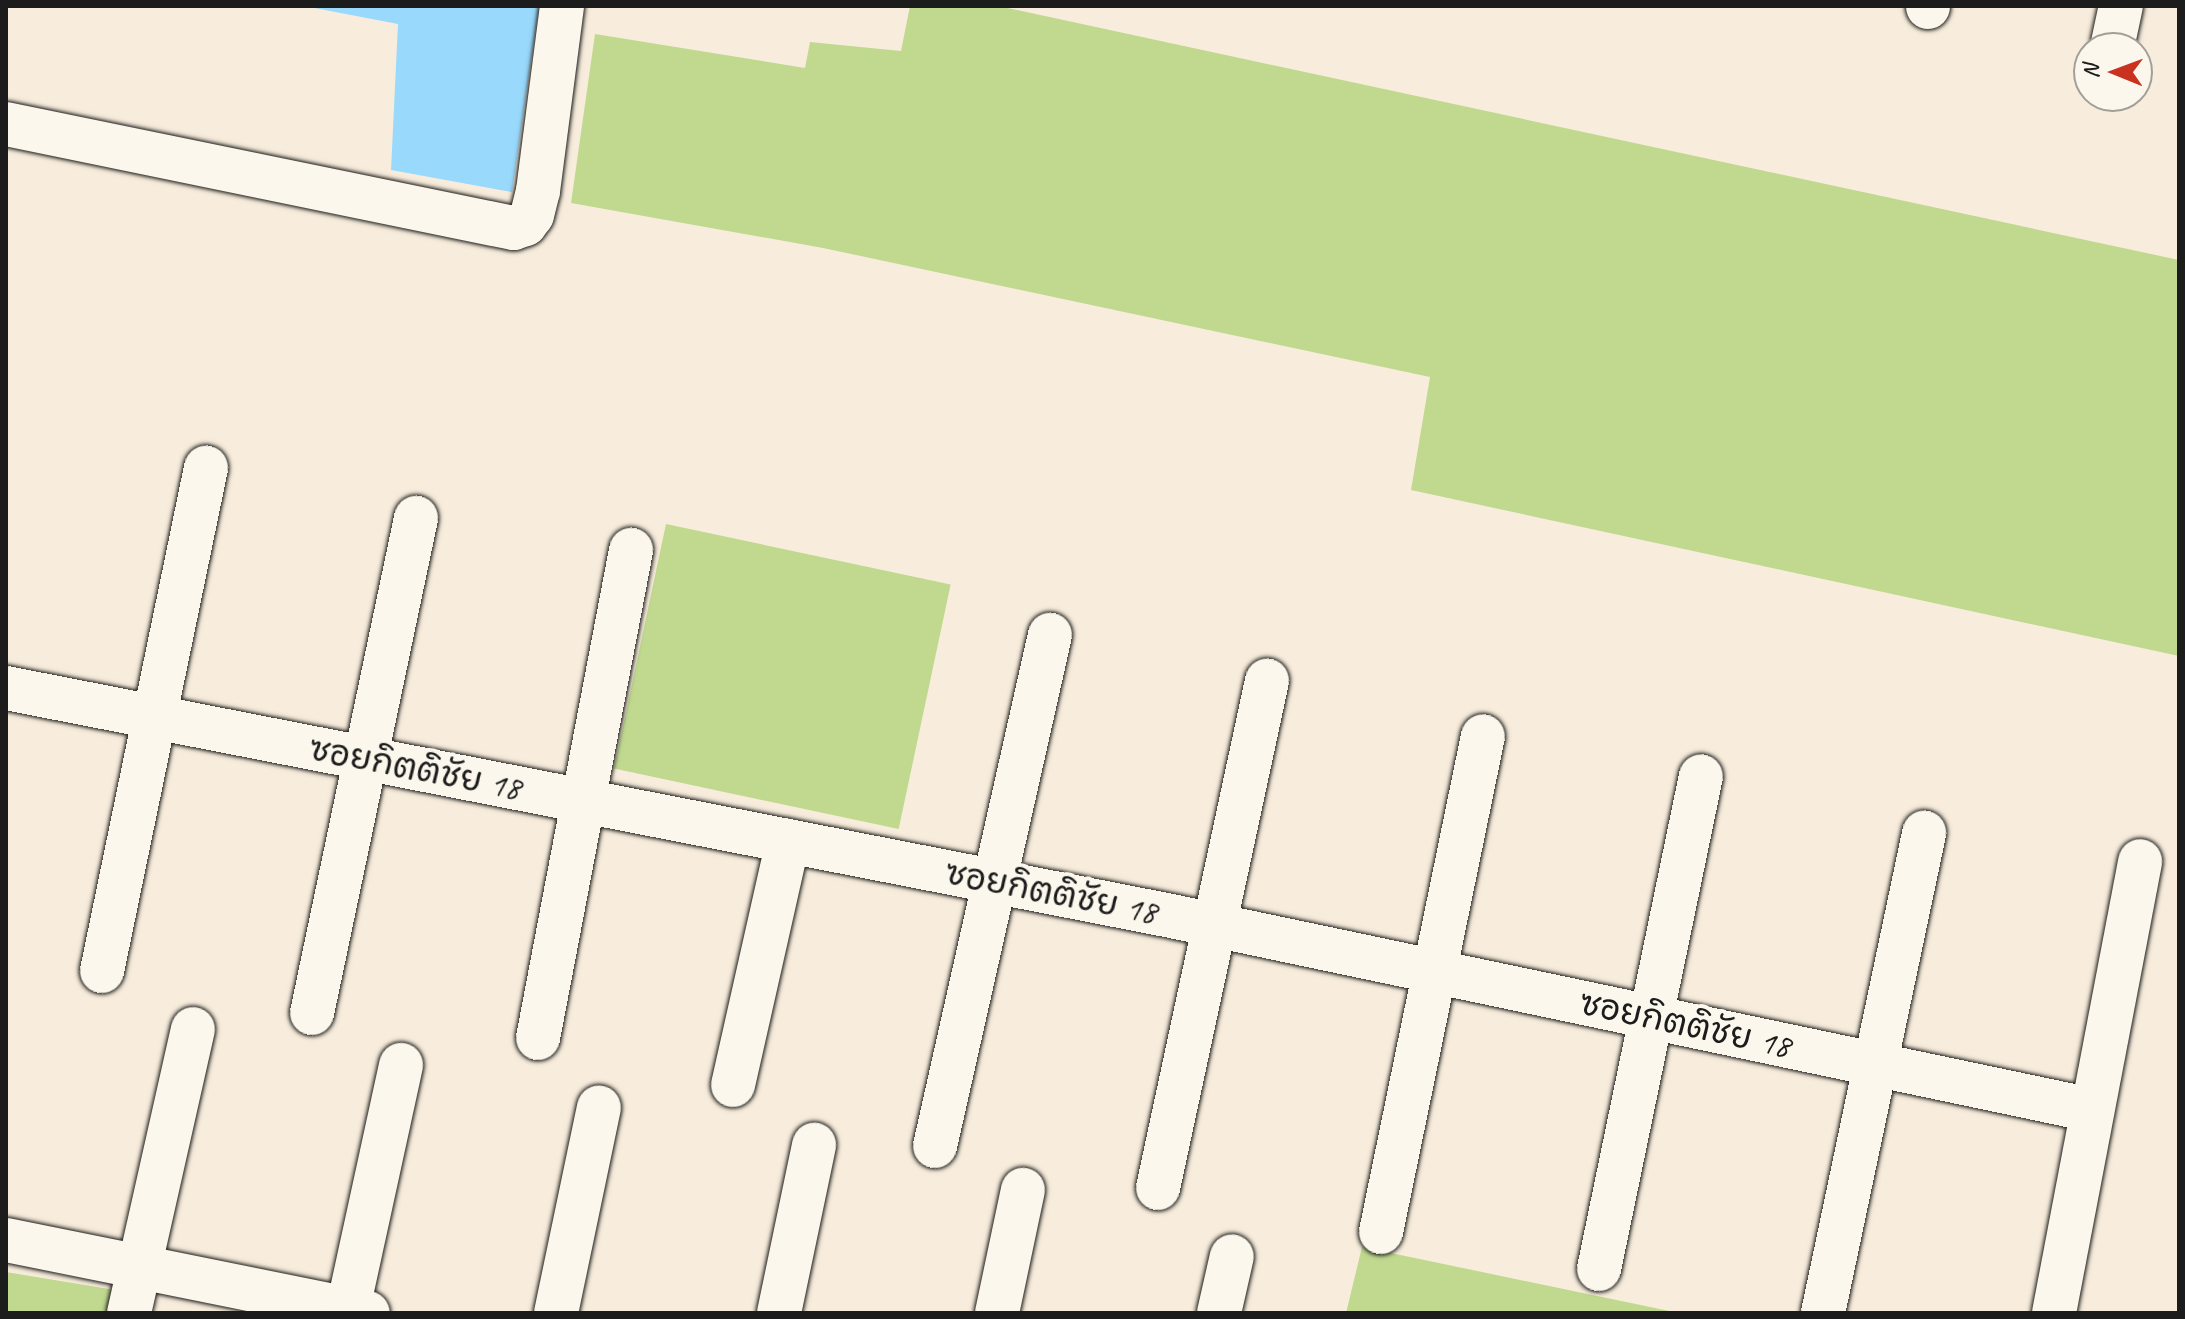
<!DOCTYPE html>
<html>
<head>
<meta charset="utf-8">
<style>
  body { margin:0 }
  #map { position:relative; width:2185px; height:1319px; overflow:hidden; background:#f8eddc; font-family:Caveat,"Playpen Sans Thai",sans-serif }
  div>[style] { position:absolute }
  .green>* { inset:0; background:#c0d98f; transform-origin:0 0 }
  .water>* { inset:0; background:#99d9fb }
  .roads { filter:drop-shadow(0 0 2px #1c1c1c) drop-shadow(0 0 2px #1c1c1c) }
  .minor>* { height:44px; margin:-22px; padding:0 22px; transform-origin:22px; border-radius:22px; background:#fbf7ec }
  span { translate:-50% -50%; white-space:nowrap; text-align:center; line-height:1.15; -webkit-text-stroke:8px #fbf7ec; paint-order:stroke }
  .street-label { font-size:34px; color:#1c1c1c }
  .frame { position:absolute; inset:0; border:8px solid #1c1c1c; pointer-events:none }
  .north { position:absolute; left:2073px; top:32px; width:80px; height:80px; box-sizing:border-box; background:#fbf7ec; border:2px solid #a29f99; border-radius:50%; rotate:271deg; font-size:22px; font-weight:700; line-height:32px; text-align:center; color:#1c1c1c }
  .north::after { content:''; display:block; margin:auto; width:28px; height:36px; background:#c8321e; clip-path:polygon(50% 0,100% 100%,50% 72%,0 100%) }
</style>
</head>
<body>
<div id="map">
  <div class="green">
    <div style="clip-path:polygon(910px 6px,998px 6px,2179px 260px,2179px 656px,1411px 490px,1430px 377px,823px 248px,571px 203px,595px 34px,805px 68px,810px 42px,901px 51px)"></div>
    <div style="left:666px;top:524px;width:291px;height:250px;rotate:12deg"></div>
    <div style="clip-path:polygon(1362px 1247px,1679px 1313px,1346px 1313px)"></div>
    <div style="clip-path:polygon(6px 1272px,121px 1291px,116px 1313px,6px 1313px)"></div>
  </div>
  <div class="water">
    <div style="clip-path:polygon(304px 6px,539px 6px,512px 192px,391px 170px,398px 24px)"></div>
  </div>
  <div class="roads">
    <div class="minor">
      <div style="left:1928px;top:7px;width:1px;rotate:-90deg"></div>
      <div style="left:2113px;top:43px;width:38px;rotate:-78deg"></div>
      <div style="left:6px;top:124px;width:518px;rotate:11.59deg"></div>
      <div style="left:513px;top:228px;width:13px;rotate:-18deg"></div>
      <div style="left:525px;top:224px;width:11px;rotate:-52deg"></div>
      <div style="left:532px;top:215px;width:25px;rotate:-76deg"></div>
      <div style="left:538px;top:191px;width:187px;rotate:-82.6deg"></div>
      <div style="left:6px;top:688px;width:1192px;rotate:11.07deg"></div>
      <div style="left:1176px;top:917px;width:936px;rotate:11.9deg"></div>
      <div style="left:102px;top:971px;width:514px;rotate:-78.32deg"></div>
      <div style="left:312px;top:1013px;width:506px;rotate:-78.13deg"></div>
      <div style="left:538px;top:1038px;width:497px;rotate:-79.2deg"></div>
      <div style="left:733px;top:1085px;width:250px;rotate:-77.3deg"></div>
      <div style="left:935px;top:1146px;width:524px;rotate:-77.32deg"></div>
      <div style="left:1158px;top:1188px;width:519px;rotate:-77.87deg"></div>
      <div style="left:1381px;top:1232px;width:506px;rotate:-78.38deg"></div>
      <div style="left:6px;top:1240px;width:369px;rotate:11.4deg"></div>
      <div style="left:1599px;top:1269px;width:503px;rotate:-78.31deg"></div>
      <div style="left:129px;top:1313px;width:291px;rotate:-77.3deg"></div>
      <div style="left:347px;top:1313px;width:254px;rotate:-77.7deg"></div>
      <div style="left:556px;top:1313px;width:210px;rotate:-78.2deg"></div>
      <div style="left:779px;top:1313px;width:172px;rotate:-78.2deg"></div>
      <div style="left:997px;top:1313px;width:126px;rotate:-78.1deg"></div>
      <div style="left:1219px;top:1313px;width:58px;rotate:-77.2deg"></div>
      <div style="left:1823px;top:1313px;width:491px;rotate:-78.1deg"></div>
      <div style="left:2054px;top:1313px;width:460px;rotate:-79.2deg"></div>
    </div>
  </div>
  <div class="street-label">
    <span style="left:415px;top:768px;rotate:11deg">ซอยกิตติชัย 18</span>
    <span style="left:1051px;top:892px;rotate:11deg">ซอยกิตติชัย 18</span>
    <span style="left:1685px;top:1024px;rotate:12deg">ซอยกิตติชัย 18</span>
  </div>
  <div class="frame"></div>
  <div class="north">N</div>
</div>
</body>
</html>
